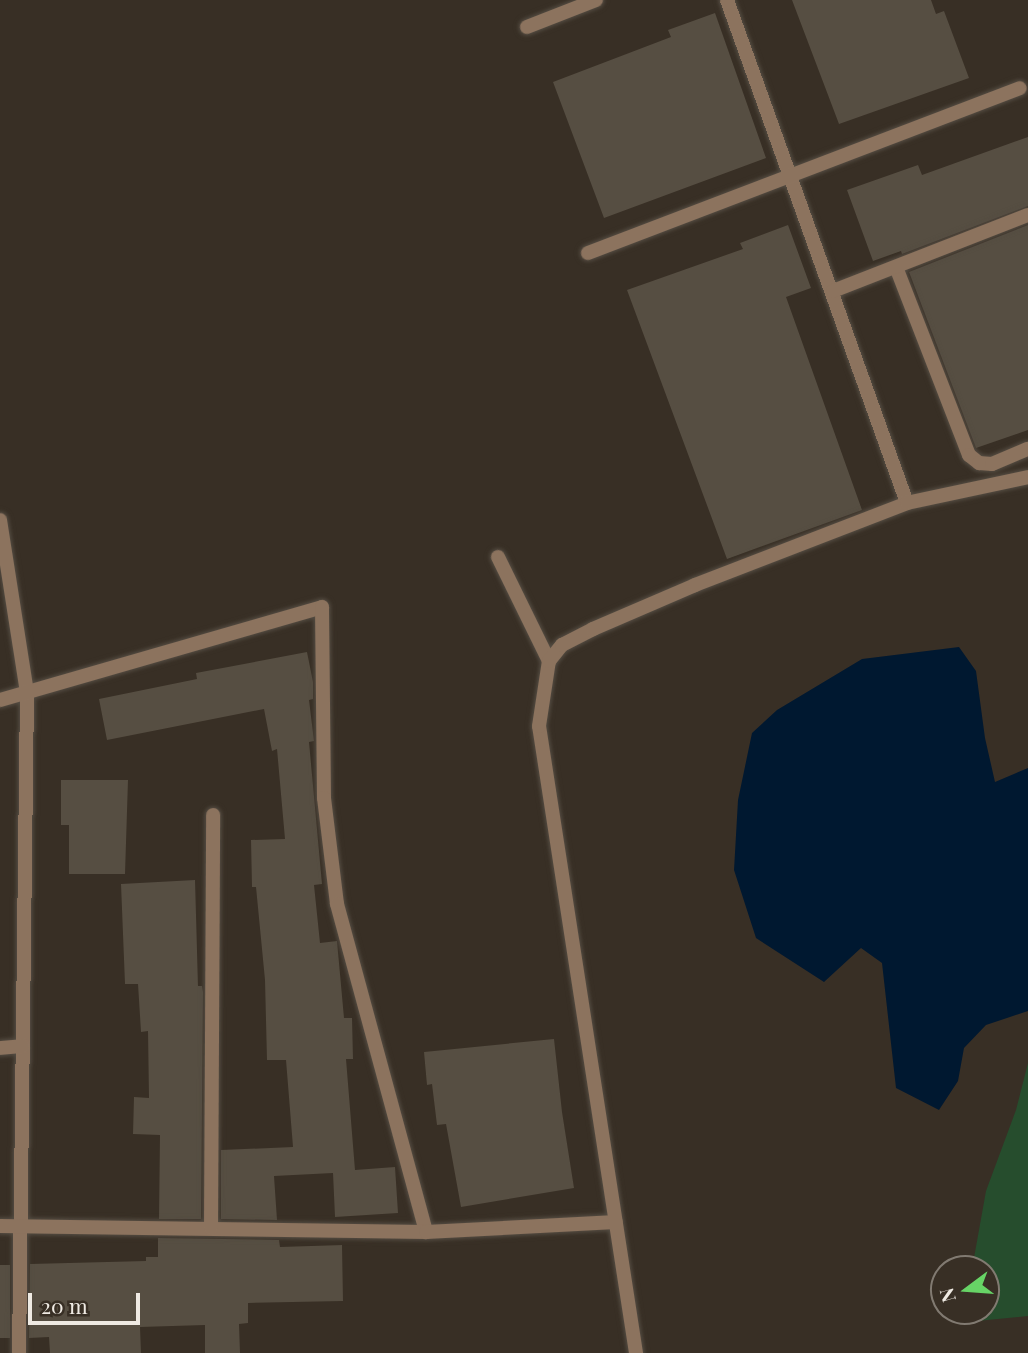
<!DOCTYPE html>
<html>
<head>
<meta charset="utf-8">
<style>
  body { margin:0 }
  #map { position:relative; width:1028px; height:1353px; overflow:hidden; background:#382f25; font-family:"Playfair Display",serif }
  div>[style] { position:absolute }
  .green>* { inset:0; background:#264d2d }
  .water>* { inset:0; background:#001830 }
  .building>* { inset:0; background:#564e42; transform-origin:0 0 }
  .roads { filter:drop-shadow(0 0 2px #554d43) drop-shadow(0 0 2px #554d43) }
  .minor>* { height:14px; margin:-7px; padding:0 7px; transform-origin:7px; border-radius:7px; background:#8c735e }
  span { translate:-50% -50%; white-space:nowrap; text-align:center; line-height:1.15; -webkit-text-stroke:7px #382f25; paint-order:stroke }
  .north { position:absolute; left:930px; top:1255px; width:70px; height:70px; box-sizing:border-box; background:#382f25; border:2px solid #817a71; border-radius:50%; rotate:254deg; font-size:19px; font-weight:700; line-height:28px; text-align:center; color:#efeae3 }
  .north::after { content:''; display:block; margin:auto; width:24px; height:32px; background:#67d466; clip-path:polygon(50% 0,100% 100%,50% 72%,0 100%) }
  .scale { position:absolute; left:28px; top:1293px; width:112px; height:32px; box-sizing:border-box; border:4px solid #efeae3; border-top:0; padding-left:9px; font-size:21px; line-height:24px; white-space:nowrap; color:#efeae3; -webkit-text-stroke:5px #382f25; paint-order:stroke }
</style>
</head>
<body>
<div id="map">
  <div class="green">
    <div style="clip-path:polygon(1028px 1063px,1028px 1316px,967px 1322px,968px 1311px,986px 1311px,986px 1269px,972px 1269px,986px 1191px,1016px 1110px)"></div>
  </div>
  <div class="water">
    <div style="clip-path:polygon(959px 647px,976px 671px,985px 738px,995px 782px,1028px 768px,1028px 1011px,986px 1025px,964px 1048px,958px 1081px,939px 1110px,896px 1088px,882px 963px,861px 948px,824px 982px,756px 938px,734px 870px,738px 800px,752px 733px,777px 710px,862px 659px)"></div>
  </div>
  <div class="building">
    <div style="clip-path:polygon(792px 0,931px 0,936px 14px,944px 11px,969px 78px,839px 124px)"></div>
    <div style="clip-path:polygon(715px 13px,766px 158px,604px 218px,553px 82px,671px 37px,668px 30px)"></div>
    <div style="clip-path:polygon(1028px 137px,1028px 206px,902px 254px,901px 251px,873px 261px,847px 190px,918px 165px,922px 175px)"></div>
    <div style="clip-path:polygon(788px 225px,811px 288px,786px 297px,862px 510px,727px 559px,627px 290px,743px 249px,740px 243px)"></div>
    <div style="clip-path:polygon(1028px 225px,1028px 430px,976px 448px,909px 272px)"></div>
    <div style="clip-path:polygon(307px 652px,313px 682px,313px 699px,309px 700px,314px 741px,309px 742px,322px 884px,314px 885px,320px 943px,337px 941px,344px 1018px,352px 1018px,353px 1059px,346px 1059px,355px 1170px,395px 1167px,398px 1213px,335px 1217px,333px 1173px,274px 1176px,277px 1220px,221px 1219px,221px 1150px,293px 1147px,286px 1060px,267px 1060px,265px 980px,256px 887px,252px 887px,251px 840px,285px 839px,277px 749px,272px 751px,264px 709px,107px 740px,99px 699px,197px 679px,196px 673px)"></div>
    <div style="clip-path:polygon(61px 780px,128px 780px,125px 874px,69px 874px,69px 825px,61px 825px)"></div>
    <div style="clip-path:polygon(195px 880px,198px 986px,202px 986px,203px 992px,201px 1219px,159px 1219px,160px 1135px,133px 1134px,134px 1097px,149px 1098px,148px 1031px,141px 1032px,138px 984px,125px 984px,121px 884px)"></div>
    <div style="clip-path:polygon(554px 1039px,562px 1112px,574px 1188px,461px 1207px,446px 1124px,437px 1125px,432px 1084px,427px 1085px,424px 1052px)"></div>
    <div style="clip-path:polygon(158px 1238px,279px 1240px,280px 1247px,342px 1245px,343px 1301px,248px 1303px,248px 1323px,239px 1324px,240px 1353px,205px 1353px,205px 1325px,140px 1327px,141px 1353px,50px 1353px,49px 1337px,29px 1338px,30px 1264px,146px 1261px,146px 1257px,158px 1257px)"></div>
    <div style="left:0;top:1265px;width:10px;height:73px"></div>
  </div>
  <div class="roads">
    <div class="minor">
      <div style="left:727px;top:0;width:534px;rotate:70.31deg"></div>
      <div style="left:527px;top:27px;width:74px;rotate:-21.4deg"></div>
      <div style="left:588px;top:253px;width:462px;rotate:-20.9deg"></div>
      <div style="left:896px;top:267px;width:202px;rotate:68.8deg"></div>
      <div style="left:969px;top:455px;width:13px;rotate:39deg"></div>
      <div style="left:979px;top:463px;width:13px;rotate:4deg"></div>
      <div style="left:992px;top:464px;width:39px;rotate:-23deg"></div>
      <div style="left:833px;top:291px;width:209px;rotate:-21.3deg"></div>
      <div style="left:0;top:520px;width:174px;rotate:81.1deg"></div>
      <div style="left:27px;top:692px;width:661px;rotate:90.69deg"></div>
      <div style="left:498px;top:557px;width:116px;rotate:63.9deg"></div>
      <div style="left:0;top:700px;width:335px;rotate:-16.1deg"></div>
      <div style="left:322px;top:607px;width:191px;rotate:89.4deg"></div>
      <div style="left:324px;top:798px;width:107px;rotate:83deg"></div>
      <div style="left:337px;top:904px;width:340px;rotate:74.8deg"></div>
      <div style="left:0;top:1048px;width:23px;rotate:-5deg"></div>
      <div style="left:0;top:1226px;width:426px;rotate:0.8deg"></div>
      <div style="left:426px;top:1232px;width:190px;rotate:-3deg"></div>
      <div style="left:211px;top:1228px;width:413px;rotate:-89.7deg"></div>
      <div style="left:636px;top:1353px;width:634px;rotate:-98.79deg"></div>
      <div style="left:539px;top:726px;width:66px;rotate:-81.3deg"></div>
      <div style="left:549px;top:661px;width:21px;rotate:-51deg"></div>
      <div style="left:562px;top:645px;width:35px;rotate:-27deg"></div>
      <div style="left:593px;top:629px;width:111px;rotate:-23.3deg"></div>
      <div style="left:695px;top:585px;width:227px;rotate:-21.1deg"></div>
      <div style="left:907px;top:503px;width:124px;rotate:-12.1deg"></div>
    </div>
  </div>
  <div class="north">N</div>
  <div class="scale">20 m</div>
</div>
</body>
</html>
